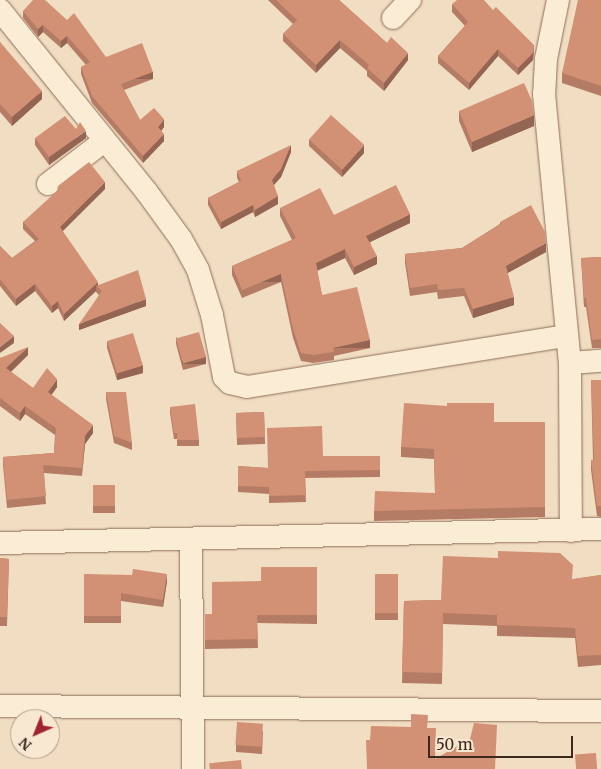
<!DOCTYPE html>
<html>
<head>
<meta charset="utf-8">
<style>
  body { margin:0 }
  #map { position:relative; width:601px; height:769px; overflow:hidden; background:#f1ddc2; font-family:Merriweather,serif }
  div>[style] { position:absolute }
  .roads { filter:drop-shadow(0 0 1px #8d6d58) drop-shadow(0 0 1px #8d6d58) }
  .street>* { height:22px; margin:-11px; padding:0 11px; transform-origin:11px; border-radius:11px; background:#fbecd6 }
  .wall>* { inset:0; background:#b57c65; transform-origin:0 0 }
  .shaded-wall>* { inset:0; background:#936552; transform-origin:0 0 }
  .building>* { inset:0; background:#d29075; transform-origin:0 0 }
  span { translate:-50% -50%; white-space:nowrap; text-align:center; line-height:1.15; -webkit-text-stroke:4.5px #f8e8d2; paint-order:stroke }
  .north { position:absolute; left:10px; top:709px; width:50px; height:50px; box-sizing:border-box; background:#f8e8d2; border:1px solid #ad9b8a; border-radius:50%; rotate:224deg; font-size:14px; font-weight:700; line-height:20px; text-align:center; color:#3c281d }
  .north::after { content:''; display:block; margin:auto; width:18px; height:22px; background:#a12334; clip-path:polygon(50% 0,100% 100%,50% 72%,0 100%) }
  .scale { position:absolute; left:428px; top:736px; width:145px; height:22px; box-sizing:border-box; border:2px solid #3c281d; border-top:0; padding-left:6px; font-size:15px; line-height:18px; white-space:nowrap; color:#3c281d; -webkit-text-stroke:4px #f8e8d2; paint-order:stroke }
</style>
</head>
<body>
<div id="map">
  <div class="roads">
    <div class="street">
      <div style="left:558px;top:0;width:60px;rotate:101.5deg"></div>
      <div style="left:546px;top:59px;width:35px;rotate:93deg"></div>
      <div style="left:544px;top:94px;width:270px;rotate:84.5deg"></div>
      <div style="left:570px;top:363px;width:168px;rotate:89.7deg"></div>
      <div style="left:0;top:10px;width:233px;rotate:51.1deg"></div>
      <div style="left:146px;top:191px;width:59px;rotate:53.9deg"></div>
      <div style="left:181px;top:239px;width:35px;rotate:61deg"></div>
      <div style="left:198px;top:270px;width:47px;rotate:72.7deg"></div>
      <div style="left:212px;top:315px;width:63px;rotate:79deg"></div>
      <div style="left:224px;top:377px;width:8px;rotate:45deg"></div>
      <div style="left:230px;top:383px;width:17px;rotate:13deg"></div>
      <div style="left:247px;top:387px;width:324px;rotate:-9.1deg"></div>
      <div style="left:393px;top:18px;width:25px;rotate:-47deg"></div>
      <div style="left:48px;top:184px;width:71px;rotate:-37.5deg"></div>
      <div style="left:570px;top:363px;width:31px;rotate:-4deg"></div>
      <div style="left:191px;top:540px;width:229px;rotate:89.5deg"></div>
      <div style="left:0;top:543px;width:601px;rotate:-1.33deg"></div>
      <div style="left:0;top:706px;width:601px;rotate:0.48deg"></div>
    </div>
  </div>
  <div class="wall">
    <div style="clip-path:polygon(268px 0,339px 0,387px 43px,408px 60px,384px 91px,367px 76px,367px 71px,340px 48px,316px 73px,283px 41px,283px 34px,293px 24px)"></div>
    <div style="clip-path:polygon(601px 0,601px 96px,562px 83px,562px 73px)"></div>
    <div style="clip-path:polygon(452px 4px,534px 52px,533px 60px,518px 75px,498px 56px,469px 90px,438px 63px,438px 56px,465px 26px,452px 12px)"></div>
    <div style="clip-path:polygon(23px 11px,106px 57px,153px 79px,124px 90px,140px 120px,164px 127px,161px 131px,164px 141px,143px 163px,92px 103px,81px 74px,81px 67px,86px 65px,67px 43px,61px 48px,43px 32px,38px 37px,23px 18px)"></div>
    <div style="clip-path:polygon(0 42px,42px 99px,12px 126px,0 112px)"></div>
    <div style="clip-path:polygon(459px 111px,534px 126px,472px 152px,459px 121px)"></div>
    <div style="clip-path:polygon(35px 138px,86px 138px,49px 165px,35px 145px)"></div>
    <div style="clip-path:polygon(309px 139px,364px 153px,342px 177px,309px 146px)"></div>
    <div style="clip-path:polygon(291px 152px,281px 177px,274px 185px,278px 204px,255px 217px,253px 212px,221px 229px,208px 205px,208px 198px,239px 182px,237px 178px,237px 171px)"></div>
    <div style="clip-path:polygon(105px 189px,62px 231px,98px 285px,146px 306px,79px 330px,99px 295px,96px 292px,96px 291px,64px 321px,58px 308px,52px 313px,35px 291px,16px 306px,0 286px,0 246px,12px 258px,35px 241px,23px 229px,23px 222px)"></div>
    <div style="clip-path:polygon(280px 208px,334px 215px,410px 223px,370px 242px,377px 264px,354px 275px,345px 258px,317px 271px,322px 295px,370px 348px,334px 356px,334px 360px,313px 363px,301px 361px,293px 338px,281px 282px,242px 298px,232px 275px,232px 266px,292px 240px,280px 216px)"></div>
    <div style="clip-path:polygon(500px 222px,546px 252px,507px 273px,514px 305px,473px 318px,464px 296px,438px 299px,437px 292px,410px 296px,405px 263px,405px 254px,462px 248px,500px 224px)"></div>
    <div style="clip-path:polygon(601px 257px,601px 348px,592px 348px,586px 307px,584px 307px,581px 258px)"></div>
    <div style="clip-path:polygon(176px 337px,206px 364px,183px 370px,176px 344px)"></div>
    <div style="clip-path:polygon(107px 341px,143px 373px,117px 380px,107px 348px)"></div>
    <div style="clip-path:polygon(28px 355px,11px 372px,33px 388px,57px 387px,51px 395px,93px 433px,85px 444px,82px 476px,44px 473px,46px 504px,7px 508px,3px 465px,3px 457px,54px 453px,55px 435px,25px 414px,20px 421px,0 406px,0 358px)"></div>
    <div style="clip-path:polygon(591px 380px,601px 380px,601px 517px,597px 516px,591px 470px,591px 460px,593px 460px)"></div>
    <div style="clip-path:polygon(106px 392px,132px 443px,132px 450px,114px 443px,106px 399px)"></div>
    <div style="clip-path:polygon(170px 407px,199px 440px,199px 446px,177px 446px,177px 439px,174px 439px,170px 413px)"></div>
    <div style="left:264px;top:412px;width:32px;height:28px;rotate:88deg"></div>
    <div style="clip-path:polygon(494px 422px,545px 422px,545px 517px,374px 521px,374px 511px,435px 493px,434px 459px,401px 457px,401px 447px)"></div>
    <div style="clip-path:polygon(323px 456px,380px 456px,380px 477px,305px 478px,306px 502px,269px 503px,269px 494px,238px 492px,238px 466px,268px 468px)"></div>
    <div style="left:93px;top:485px;width:22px;height:28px"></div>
    <div style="clip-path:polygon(0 558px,9px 559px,7px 626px,0 626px)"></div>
    <div style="clip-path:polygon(317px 567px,317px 624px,257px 623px,258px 648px,205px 649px,205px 614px,212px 614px,261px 581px)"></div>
    <div style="clip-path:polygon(84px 574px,167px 581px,163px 607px,121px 601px,121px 623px,84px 623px)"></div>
    <div style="left:375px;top:574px;width:23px;height:46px"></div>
    <div style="clip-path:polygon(601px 575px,601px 665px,578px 667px,575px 638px,497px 636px,497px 626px,443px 624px,442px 684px,402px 683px,404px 601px,441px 600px)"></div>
    <div style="clip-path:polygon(263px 731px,262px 754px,236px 752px,236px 745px)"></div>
  </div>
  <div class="shaded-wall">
    <div style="clip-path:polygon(43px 25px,43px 32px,38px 37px,38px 29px)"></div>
    <div style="clip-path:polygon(67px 36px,67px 43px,61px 48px,61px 41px)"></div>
    <div style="clip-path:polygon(340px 40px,340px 48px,316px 73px,316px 65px)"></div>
    <div style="clip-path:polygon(534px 45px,533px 60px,518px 75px,518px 68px)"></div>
    <div style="clip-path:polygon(498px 49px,498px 56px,469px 90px,469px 83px)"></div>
    <div style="clip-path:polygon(408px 53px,408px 60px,384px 91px,384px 83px)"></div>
    <div style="left:153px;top:72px;width:7px;height:34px;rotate:90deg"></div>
    <div style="clip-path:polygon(42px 91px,42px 99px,12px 126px,12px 117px)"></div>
    <div style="clip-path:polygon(534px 115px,534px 126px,472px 152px,472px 142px)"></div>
    <div style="clip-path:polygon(164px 119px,164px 127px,158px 135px,158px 127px)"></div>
    <div style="clip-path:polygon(86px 131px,86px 138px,49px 165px,49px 157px)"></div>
    <div style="clip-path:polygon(164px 134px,164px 141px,143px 163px,143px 156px)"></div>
    <div style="clip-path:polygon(291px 145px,291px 152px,281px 177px,272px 187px,272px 180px)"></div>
    <div style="clip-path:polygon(364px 145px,364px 153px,342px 177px,342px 169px)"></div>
    <div style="clip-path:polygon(105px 182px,105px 189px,60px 234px,60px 227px)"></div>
    <div style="clip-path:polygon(278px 196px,278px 204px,255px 217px,255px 210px)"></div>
    <div style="clip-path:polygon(253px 205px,253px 212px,221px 229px,221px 222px)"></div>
    <div style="clip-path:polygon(410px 214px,410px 223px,366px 244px,366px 236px)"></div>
    <div style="clip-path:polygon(546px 243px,546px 252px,506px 274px,506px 266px)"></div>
    <div style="clip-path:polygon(345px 249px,345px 258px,316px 271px,316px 263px)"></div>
    <div style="clip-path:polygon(377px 256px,377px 264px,354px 275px,354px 267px)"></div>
    <div style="left:281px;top:274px;width:8px;height:42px;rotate:90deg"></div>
    <div style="clip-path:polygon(98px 282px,98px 288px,96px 286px,96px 291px,64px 321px,64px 314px)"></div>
    <div style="clip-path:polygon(35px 284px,35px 291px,16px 306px,16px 299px)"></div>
    <div style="clip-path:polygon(514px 297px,514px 305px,473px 318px,473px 309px)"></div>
    <div style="clip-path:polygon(146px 299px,146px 306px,79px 330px,79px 324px)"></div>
    <div style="clip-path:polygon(58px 301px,58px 308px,52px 313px,52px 306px)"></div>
    <div style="clip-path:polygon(14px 336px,14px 343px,0 353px,0 347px)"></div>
    <div style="left:370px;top:340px;width:8px;height:38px;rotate:90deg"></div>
    <div style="clip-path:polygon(28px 347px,28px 355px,6px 376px,6px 368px)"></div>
    <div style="left:206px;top:357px;width:7px;height:24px;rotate:90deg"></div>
    <div style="clip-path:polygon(143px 365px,143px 373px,117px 380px,117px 373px)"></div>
    <div style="clip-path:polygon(57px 379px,57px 387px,48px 400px,48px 392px)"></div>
    <div style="clip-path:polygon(25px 406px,25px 414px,20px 421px,20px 413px)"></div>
    <div style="clip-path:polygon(93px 425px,93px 433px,85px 444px,82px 476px,85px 436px)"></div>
    <div style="clip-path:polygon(167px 574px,167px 581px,163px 607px,163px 600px)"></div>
  </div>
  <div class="building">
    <div style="clip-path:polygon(33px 0,45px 0,67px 20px,74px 13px,106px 57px,142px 43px,153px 72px,121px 84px,140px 120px,154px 108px,164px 119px,158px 127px,164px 134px,143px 156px,92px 96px,81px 67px,90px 62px,67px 36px,61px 41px,43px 25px,38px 29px,23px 11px)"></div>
    <div style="clip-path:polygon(276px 0,339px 0,387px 43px,391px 37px,408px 53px,384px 83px,367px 68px,369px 65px,340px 40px,316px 65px,283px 34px,297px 20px)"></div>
    <div style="clip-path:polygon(457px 0,484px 0,493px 10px,496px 7px,534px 45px,533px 53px,518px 68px,498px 49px,469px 83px,438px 56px,468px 22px,452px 4px)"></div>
    <div style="clip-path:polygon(578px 0,601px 0,601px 86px,562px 73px)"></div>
    <div style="clip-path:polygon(0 42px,42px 91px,12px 117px,0 104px)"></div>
    <div style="clip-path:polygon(524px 83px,532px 101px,534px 115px,472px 142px,459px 111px)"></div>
    <div style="left:331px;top:115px;width:45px;height:33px;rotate:42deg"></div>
    <div style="clip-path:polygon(65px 116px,76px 129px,80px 122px,86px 131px,49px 157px,35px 138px)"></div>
    <div style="clip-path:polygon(291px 145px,281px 169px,272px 180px,278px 196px,255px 210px,253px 205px,221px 222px,208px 198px,241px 181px,237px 171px)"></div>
    <div style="clip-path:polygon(89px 162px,105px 182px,60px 227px,98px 282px,64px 314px,58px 301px,52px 306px,35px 284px,16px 299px,0 279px,0 246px,12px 258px,39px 239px,23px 222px,57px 191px,58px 186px)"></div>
    <div style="clip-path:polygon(396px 185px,410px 214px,366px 236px,377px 256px,354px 267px,345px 249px,316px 263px,322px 295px,357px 287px,370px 340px,333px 348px,334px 352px,313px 355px,301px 353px,293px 329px,281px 274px,242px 290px,232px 266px,296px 238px,280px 208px,320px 188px,334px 215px)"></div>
    <div style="clip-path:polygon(531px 205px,545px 232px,546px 243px,506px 266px,514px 297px,473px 309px,464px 288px,438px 290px,437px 284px,410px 288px,405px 254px,462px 248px,501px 224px,500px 222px)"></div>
    <div style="clip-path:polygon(601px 257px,601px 339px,592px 340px,586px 298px,584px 298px,581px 258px)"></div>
    <div style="clip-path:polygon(138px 270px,146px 299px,79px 324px,102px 291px,96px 286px)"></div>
    <div style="clip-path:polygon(0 323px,14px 336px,0 347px)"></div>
    <div style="left:199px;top:332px;width:26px;height:24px;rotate:74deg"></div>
    <div style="left:133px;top:333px;width:34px;height:27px;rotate:73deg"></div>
    <div style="clip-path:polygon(28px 347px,6px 368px,33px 388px,47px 368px,57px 379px,48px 392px,93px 425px,85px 436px,82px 468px,43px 465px,46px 496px,7px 500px,3px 457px,54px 453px,56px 428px,25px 406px,20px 413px,0 398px,0 358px)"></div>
    <div style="clip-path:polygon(591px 380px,601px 380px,601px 506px,597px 506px,591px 460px,594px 460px)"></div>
    <div style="clip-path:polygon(106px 392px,126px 392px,132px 443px,114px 436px)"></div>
    <div style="clip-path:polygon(404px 403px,447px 406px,447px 403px,494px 403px,494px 422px,545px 422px,545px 507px,374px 511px,375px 491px,435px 493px,434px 449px,401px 447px)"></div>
    <div style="clip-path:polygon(195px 404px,199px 440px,177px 440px,177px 433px,174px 433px,170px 407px)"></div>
    <div style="left:264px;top:412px;width:25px;height:28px;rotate:88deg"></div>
    <div style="clip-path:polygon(322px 426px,323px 456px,380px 456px,380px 470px,305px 471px,306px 495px,269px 496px,269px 487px,238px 486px,238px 466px,268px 468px,267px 428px)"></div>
    <div style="left:93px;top:485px;width:22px;height:21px"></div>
    <div style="clip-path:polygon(498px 551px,560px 553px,573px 565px,572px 579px,601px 575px,601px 655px,578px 656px,575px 628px,497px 625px,497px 615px,443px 613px,442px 673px,402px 672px,404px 601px,441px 600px,443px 556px,498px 558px)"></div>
    <div style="clip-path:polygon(0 558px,9px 559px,7px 617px,0 617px)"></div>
    <div style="clip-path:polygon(261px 567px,317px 567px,317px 615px,257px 615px,258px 639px,205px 640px,205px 614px,212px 614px,212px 582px,261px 581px)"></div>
    <div style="clip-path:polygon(133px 569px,167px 574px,163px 600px,121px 593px,121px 616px,84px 616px,84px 574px,132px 575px)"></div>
    <div style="left:375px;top:574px;width:23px;height:39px"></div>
    <div style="clip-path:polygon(411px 714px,428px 715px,427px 728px,436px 728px,435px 759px,470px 739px,474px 723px,497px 725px,495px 769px,367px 769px,366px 740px,370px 740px,371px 726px,411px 727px)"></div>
    <div style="left:237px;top:722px;width:26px;height:23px;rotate:4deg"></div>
    <div style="left:596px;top:753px;width:16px;height:21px;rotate:86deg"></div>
    <div style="left:241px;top:760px;width:9px;height:32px;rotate:84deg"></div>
  </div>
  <div class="north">N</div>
  <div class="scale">50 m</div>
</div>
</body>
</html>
